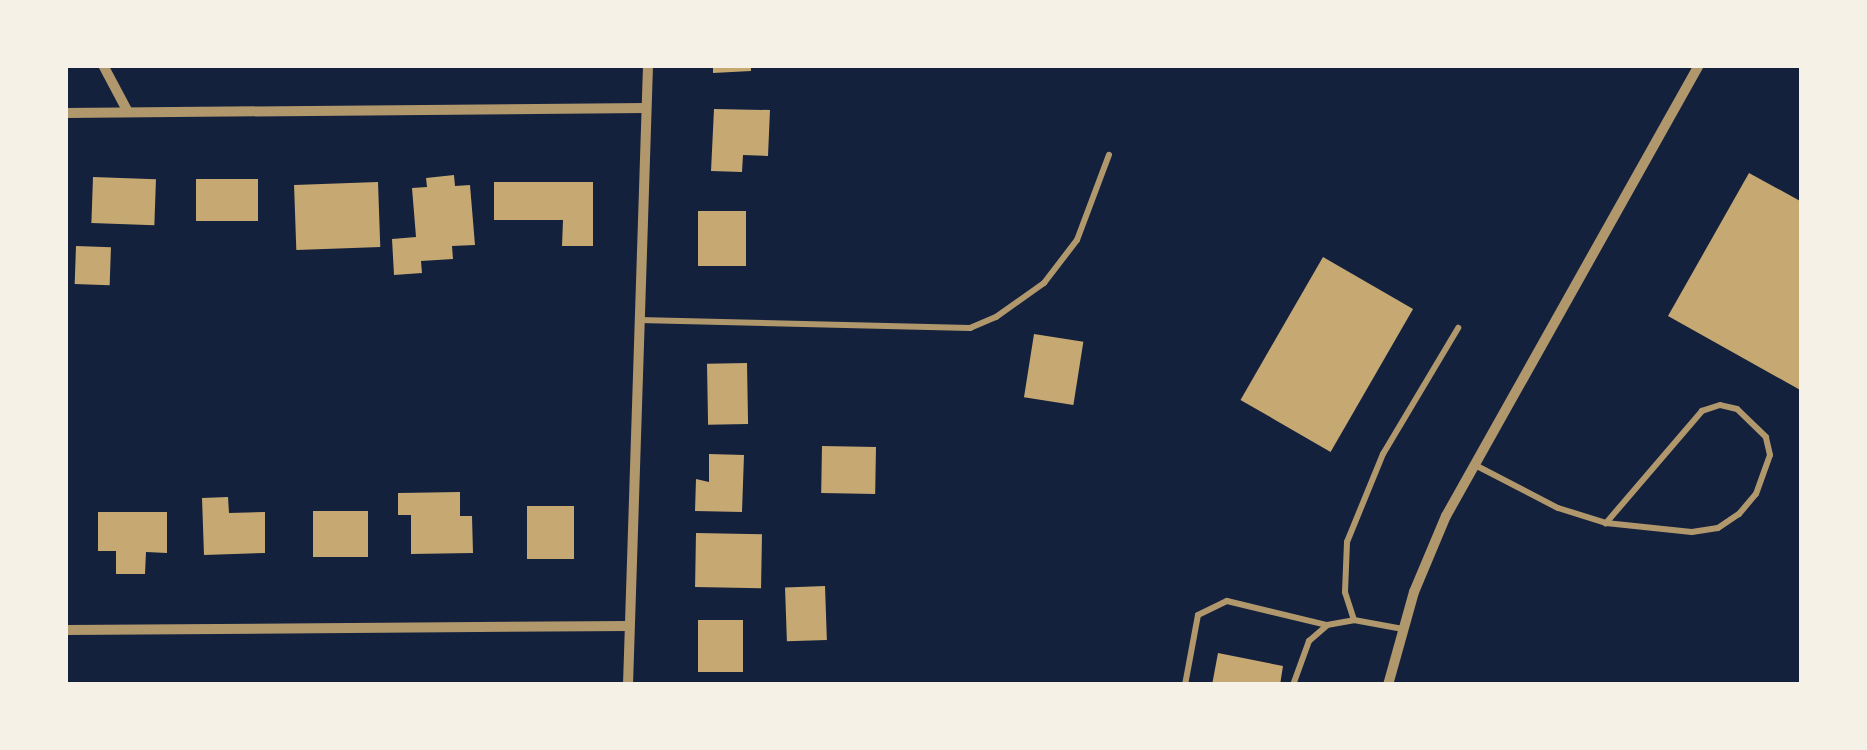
<!DOCTYPE html>
<html>
<head>
<meta charset="utf-8">
<style>
  body { margin:0 }
  #map { position:relative; width:1867px; height:750px; overflow:hidden; background:#14213d; font-family:Figtree,sans-serif }
  div>[style] { position:absolute }
  .building>* { inset:0; background:#c6a872; transform-origin:0 0 }
  .service>* { height:6px; margin:-3px; padding:0 3px; transform-origin:3px; border-radius:3px; background:#b1986c }
  .minor>* { height:10px; margin:-5px; padding:0 5px; transform-origin:5px; border-radius:5px; background:#b1986c }
  span { translate:-50% -50%; white-space:nowrap; text-align:center; line-height:1.15; -webkit-text-stroke:8px #f6f1e7; paint-order:stroke }
  .frame { position:absolute; inset:0; border:68px solid #f6f1e7; pointer-events:none }
</style>
</head>
<body>
<div id="map">
  <div class="building">
    <div style="clip-path:polygon(713px 65px,751px 65px,751px 71px,713px 73px)"></div>
    <div style="clip-path:polygon(714px 109px,770px 110px,768px 156px,743px 155px,742px 172px,711px 171px)"></div>
    <div style="clip-path:polygon(1749px 173px,1802px 202px,1802px 391px,1668px 316px)"></div>
    <div style="clip-path:polygon(454px 175px,455px 186px,470px 185px,475px 245px,452px 246px,453px 259px,421px 261px,422px 273px,394px 275px,392px 239px,416px 237px,412px 188px,427px 187px,426px 178px)"></div>
    <div style="left:93px;top:177px;width:63px;height:46px;rotate:2deg"></div>
    <div style="left:196px;top:179px;width:62px;height:42px"></div>
    <div style="left:378px;top:182px;width:65px;height:84px;rotate:88deg"></div>
    <div style="clip-path:polygon(494px 182px,593px 182px,593px 246px,562px 246px,563px 220px,494px 220px)"></div>
    <div style="left:698px;top:211px;width:48px;height:55px"></div>
    <div style="left:76px;top:246px;width:35px;height:38px;rotate:2deg"></div>
    <div style="left:1323px;top:257px;width:104px;height:165px;rotate:30deg"></div>
    <div style="left:1034px;top:334px;width:50px;height:64px;rotate:9deg"></div>
    <div style="left:747px;top:363px;width:61px;height:40px;rotate:89deg"></div>
    <div style="left:822px;top:446px;width:54px;height:47px;rotate:1deg"></div>
    <div style="clip-path:polygon(709px 454px,744px 455px,742px 512px,695px 511px,696px 479px,709px 482px)"></div>
    <div style="clip-path:polygon(460px 492px,460px 516px,472px 516px,473px 553px,411px 554px,411px 515px,398px 515px,398px 493px)"></div>
    <div style="clip-path:polygon(228px 497px,229px 513px,265px 512px,265px 553px,204px 555px,202px 498px)"></div>
    <div style="left:527px;top:506px;width:47px;height:53px"></div>
    <div style="left:313px;top:511px;width:55px;height:46px"></div>
    <div style="clip-path:polygon(98px 512px,167px 512px,167px 553px,146px 552px,145px 574px,116px 574px,116px 551px,98px 551px)"></div>
    <div style="left:696px;top:533px;width:66px;height:54px;rotate:1deg"></div>
    <div style="left:825px;top:586px;width:54px;height:40px;rotate:88deg"></div>
    <div style="left:698px;top:620px;width:45px;height:52px"></div>
    <div style="clip-path:polygon(1218px 653px,1283px 666px,1280px 685px,1212px 685px)"></div>
  </div>
  <div class="service">
    <div style="left:639px;top:320px;width:331px;rotate:1.4deg"></div>
    <div style="left:970px;top:328px;width:28px;rotate:-23deg"></div>
    <div style="left:996px;top:317px;width:59px;rotate:-35.3deg"></div>
    <div style="left:1044px;top:283px;width:54px;rotate:-52.5deg"></div>
    <div style="left:1077px;top:240px;width:91px;rotate:-69.4deg"></div>
    <div style="left:1475px;top:465px;width:93px;rotate:27.4deg"></div>
    <div style="left:1558px;top:508px;width:50px;rotate:17.4deg"></div>
    <div style="left:1606px;top:523px;width:86px;rotate:6deg"></div>
    <div style="left:1692px;top:532px;width:26px;rotate:-9deg"></div>
    <div style="left:1718px;top:528px;width:25px;rotate:-34deg"></div>
    <div style="left:1739px;top:514px;width:26px;rotate:-50deg"></div>
    <div style="left:1756px;top:494px;width:41px;rotate:-70.3deg"></div>
    <div style="left:1770px;top:455px;width:18px;rotate:-103deg"></div>
    <div style="left:1766px;top:437px;width:40px;rotate:-136deg"></div>
    <div style="left:1737px;top:409px;width:17px;rotate:-167deg"></div>
    <div style="left:1720px;top:405px;width:19px;rotate:162deg"></div>
    <div style="left:1702px;top:411px;width:148px;rotate:130.6deg"></div>
    <div style="left:1403px;top:629px;width:50px;rotate:-169.6deg"></div>
    <div style="left:1354px;top:620px;width:29px;rotate:-108deg"></div>
    <div style="left:1345px;top:592px;width:50px;rotate:-87.7deg"></div>
    <div style="left:1347px;top:542px;width:95px;rotate:-67.8deg"></div>
    <div style="left:1383px;top:454px;width:147px;rotate:-59.2deg"></div>
    <div style="left:1185px;top:685px;width:71px;rotate:-79.5deg"></div>
    <div style="left:1198px;top:615px;width:32px;rotate:-26deg"></div>
    <div style="left:1227px;top:601px;width:103px;rotate:13.5deg"></div>
    <div style="left:1327px;top:625px;width:27px;rotate:-10deg"></div>
    <div style="left:1293px;top:685px;width:47px;rotate:-70deg"></div>
    <div style="left:1309px;top:641px;width:23px;rotate:-41deg"></div>
  </div>
  <div class="minor">
    <div style="left:103px;top:65px;width:53px;rotate:62deg"></div>
    <div style="left:65px;top:113px;width:581px;rotate:-0.49deg"></div>
    <div style="left:65px;top:630px;width:564px;rotate:-0.41deg"></div>
    <div style="left:628px;top:685px;width:620px;rotate:-88.15deg"></div>
    <div style="left:1388px;top:685px;width:97px;rotate:-74.4deg"></div>
    <div style="left:1414px;top:592px;width:82px;rotate:-67.2deg"></div>
    <div style="left:1446px;top:516px;width:517px;rotate:-60.71deg"></div>
  </div>
  <div class="frame"></div>
</div>
</body>
</html>
